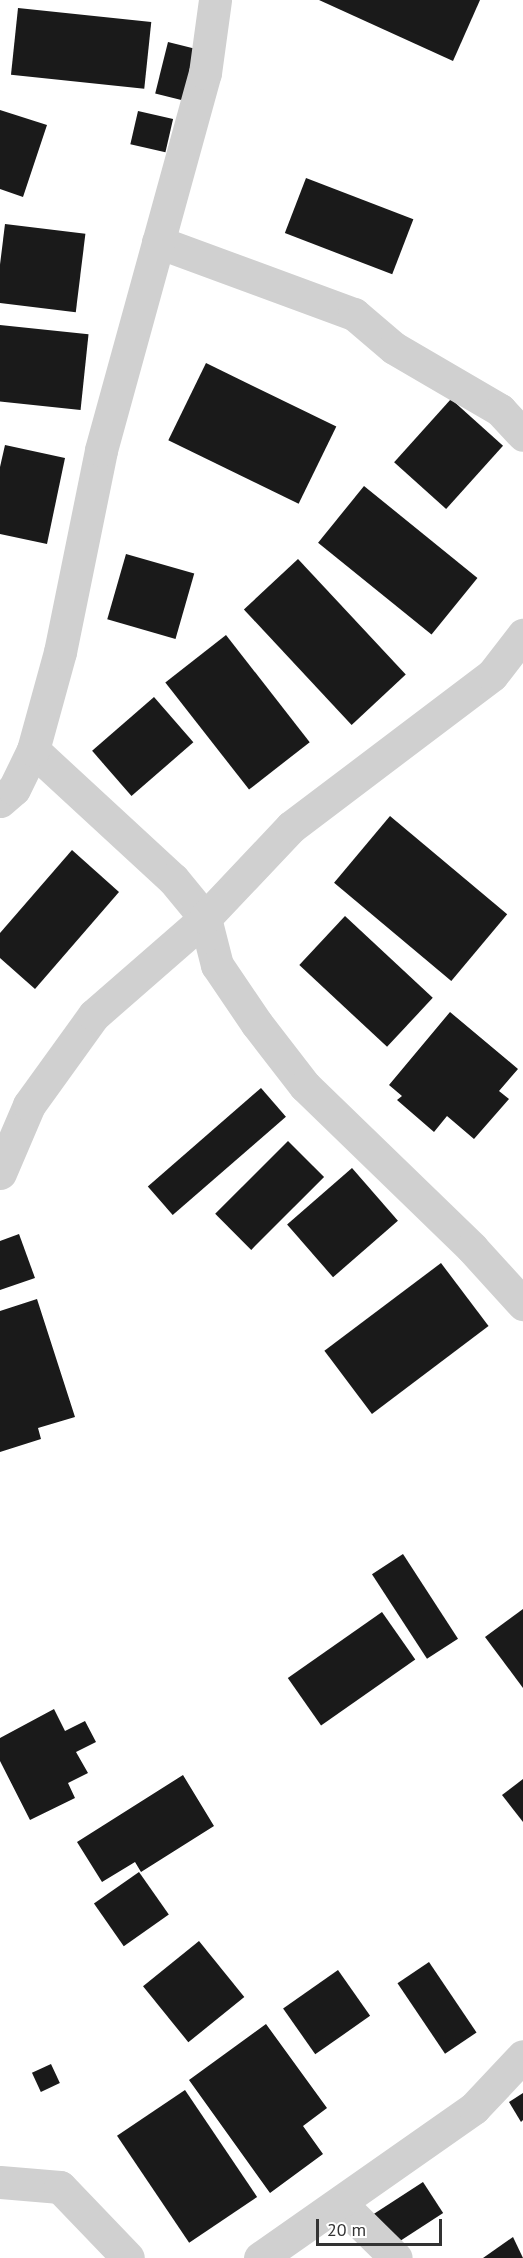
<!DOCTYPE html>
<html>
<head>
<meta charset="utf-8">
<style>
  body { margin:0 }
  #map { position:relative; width:523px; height:2258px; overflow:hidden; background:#fff; font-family:"PT Sans",sans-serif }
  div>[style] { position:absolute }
  .building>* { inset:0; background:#1a1a1a; transform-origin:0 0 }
  .minor>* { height:33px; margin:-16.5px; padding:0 16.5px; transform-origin:16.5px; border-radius:16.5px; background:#d0d0d0 }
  span { translate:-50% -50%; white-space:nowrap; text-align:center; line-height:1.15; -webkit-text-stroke:6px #fff; paint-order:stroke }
  .scale { position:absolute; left:316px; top:2219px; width:126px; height:27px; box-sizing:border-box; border:3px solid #333; border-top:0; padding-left:8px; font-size:18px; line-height:21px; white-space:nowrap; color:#333; -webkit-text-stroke:4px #fff; paint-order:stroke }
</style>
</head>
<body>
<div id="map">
  <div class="building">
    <div style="clip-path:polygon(319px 0,480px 0,453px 61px)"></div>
    <div style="left:18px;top:8px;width:134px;height:67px;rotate:6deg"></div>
    <div style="left:168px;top:42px;width:29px;height:53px;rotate:14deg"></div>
    <div style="clip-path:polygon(0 110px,47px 125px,23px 197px,0 189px)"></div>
    <div style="left:138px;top:111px;width:36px;height:34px;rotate:13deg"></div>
    <div style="left:306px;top:178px;width:115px;height:59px;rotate:21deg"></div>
    <div style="left:5px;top:224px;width:81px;height:79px;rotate:7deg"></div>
    <div style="left:0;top:325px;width:89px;height:76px;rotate:6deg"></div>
    <div style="left:206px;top:363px;width:145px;height:86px;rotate:26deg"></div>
    <div style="left:451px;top:399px;width:70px;height:85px;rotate:42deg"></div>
    <div style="clip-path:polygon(5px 445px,65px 458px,47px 544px,0 534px,0 467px)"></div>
    <div style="left:364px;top:486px;width:146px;height:73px;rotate:39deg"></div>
    <div style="left:126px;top:554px;width:71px;height:68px;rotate:16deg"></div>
    <div style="left:298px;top:559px;width:158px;height:74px;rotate:47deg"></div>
    <div style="left:226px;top:635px;width:136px;height:77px;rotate:52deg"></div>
    <div style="left:154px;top:697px;width:60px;height:82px;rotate:49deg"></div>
    <div style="left:390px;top:816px;width:153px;height:87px;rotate:40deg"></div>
    <div style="clip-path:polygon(72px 850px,119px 892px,35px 989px,0 958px,0 933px)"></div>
    <div style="left:345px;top:916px;width:120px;height:67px;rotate:43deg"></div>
    <div style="clip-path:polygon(450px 1012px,518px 1069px,499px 1091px,509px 1099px,474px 1139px,447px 1116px,434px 1132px,397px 1100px,402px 1096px,389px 1085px)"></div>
    <div style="left:261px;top:1088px;width:38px;height:150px;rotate:49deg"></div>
    <div style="left:288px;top:1141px;width:51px;height:103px;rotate:45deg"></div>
    <div style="left:352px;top:1168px;width:70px;height:86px;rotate:49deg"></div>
    <div style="clip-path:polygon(19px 1234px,35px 1278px,0 1290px,0 1241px)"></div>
    <div style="left:441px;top:1263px;width:79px;height:146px;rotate:53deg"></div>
    <div style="clip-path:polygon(37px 1299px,75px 1417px,38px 1428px,41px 1439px,0 1452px,0 1311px)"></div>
    <div style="left:403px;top:1554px;width:101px;height:37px;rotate:57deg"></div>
    <div style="clip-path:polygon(523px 1609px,523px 1688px,485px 1637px)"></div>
    <div style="left:382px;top:1612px;width:58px;height:115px;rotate:55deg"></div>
    <div style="clip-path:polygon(54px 1709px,65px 1731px,85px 1721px,96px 1742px,76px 1752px,88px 1773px,68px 1783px,75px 1798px,30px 1820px,0 1761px,0 1738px)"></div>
    <div style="clip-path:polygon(183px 1775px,214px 1826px,141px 1872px,135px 1862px,102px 1882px,77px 1842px)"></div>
    <div style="clip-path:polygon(523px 1779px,523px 1822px,502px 1795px)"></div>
    <div style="left:139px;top:1872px;width:52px;height:55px;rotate:55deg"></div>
    <div style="left:199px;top:1941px;width:72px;height:72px;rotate:51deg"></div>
    <div style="left:429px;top:1962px;width:85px;height:38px;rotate:56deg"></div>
    <div style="left:338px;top:1970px;width:56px;height:67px;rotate:55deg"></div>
    <div style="clip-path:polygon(266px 2024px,327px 2108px,303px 2126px,323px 2154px,270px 2193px,189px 2080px)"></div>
    <div style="left:51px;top:2064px;width:21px;height:21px;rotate:65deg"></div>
    <div style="left:185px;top:2090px;width:129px;height:82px;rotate:56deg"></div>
    <div style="clip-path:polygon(523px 2093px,523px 2120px,521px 2122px,509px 2102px)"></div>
    <div style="left:423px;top:2182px;width:37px;height:62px;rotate:57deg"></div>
    <div style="clip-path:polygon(513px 2237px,523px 2258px,483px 2258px)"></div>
  </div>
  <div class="minor">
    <div style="left:158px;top:242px;width:209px;rotate:20.2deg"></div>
    <div style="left:354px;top:314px;width:52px;rotate:40.4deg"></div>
    <div style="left:394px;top:348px;width:123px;rotate:30.3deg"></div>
    <div style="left:500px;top:410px;width:34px;rotate:47deg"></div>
    <div style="left:33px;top:750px;width:190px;rotate:42.7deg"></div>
    <div style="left:173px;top:879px;width:50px;rotate:50.6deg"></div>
    <div style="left:205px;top:918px;width:49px;rotate:75.7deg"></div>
    <div style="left:217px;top:965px;width:71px;rotate:55.9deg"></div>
    <div style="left:257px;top:1024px;width:78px;rotate:52.3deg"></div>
    <div style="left:305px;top:1086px;width:233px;rotate:44.1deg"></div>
    <div style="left:472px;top:1248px;width:76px;rotate:47.7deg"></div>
    <div style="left:0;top:801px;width:18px;rotate:-41deg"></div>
    <div style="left:14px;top:789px;width:43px;rotate:-64deg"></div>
    <div style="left:33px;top:750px;width:102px;rotate:-74.6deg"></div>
    <div style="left:60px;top:652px;width:206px;rotate:-78.5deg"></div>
    <div style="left:101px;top:450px;width:391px;rotate:-74.6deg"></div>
    <div style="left:205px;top:73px;width:74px;rotate:-82.2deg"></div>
    <div style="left:0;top:1173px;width:74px;rotate:-66.9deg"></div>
    <div style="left:29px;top:1105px;width:111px;rotate:-54.2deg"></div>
    <div style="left:94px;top:1015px;width:147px;rotate:-41.1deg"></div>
    <div style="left:205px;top:918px;width:125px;rotate:-46.6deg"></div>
    <div style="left:291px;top:827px;width:252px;rotate:-37.1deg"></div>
    <div style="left:492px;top:675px;width:51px;rotate:-52.2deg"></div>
    <div style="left:0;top:2182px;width:60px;rotate:4.8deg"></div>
    <div style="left:60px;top:2187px;width:98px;rotate:46.2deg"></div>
    <div style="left:340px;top:2203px;width:78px;rotate:44.5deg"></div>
    <div style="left:260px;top:2258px;width:261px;rotate:-35deg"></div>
    <div style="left:474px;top:2108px;width:71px;rotate:-46.7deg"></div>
  </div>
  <div class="scale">20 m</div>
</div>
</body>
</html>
